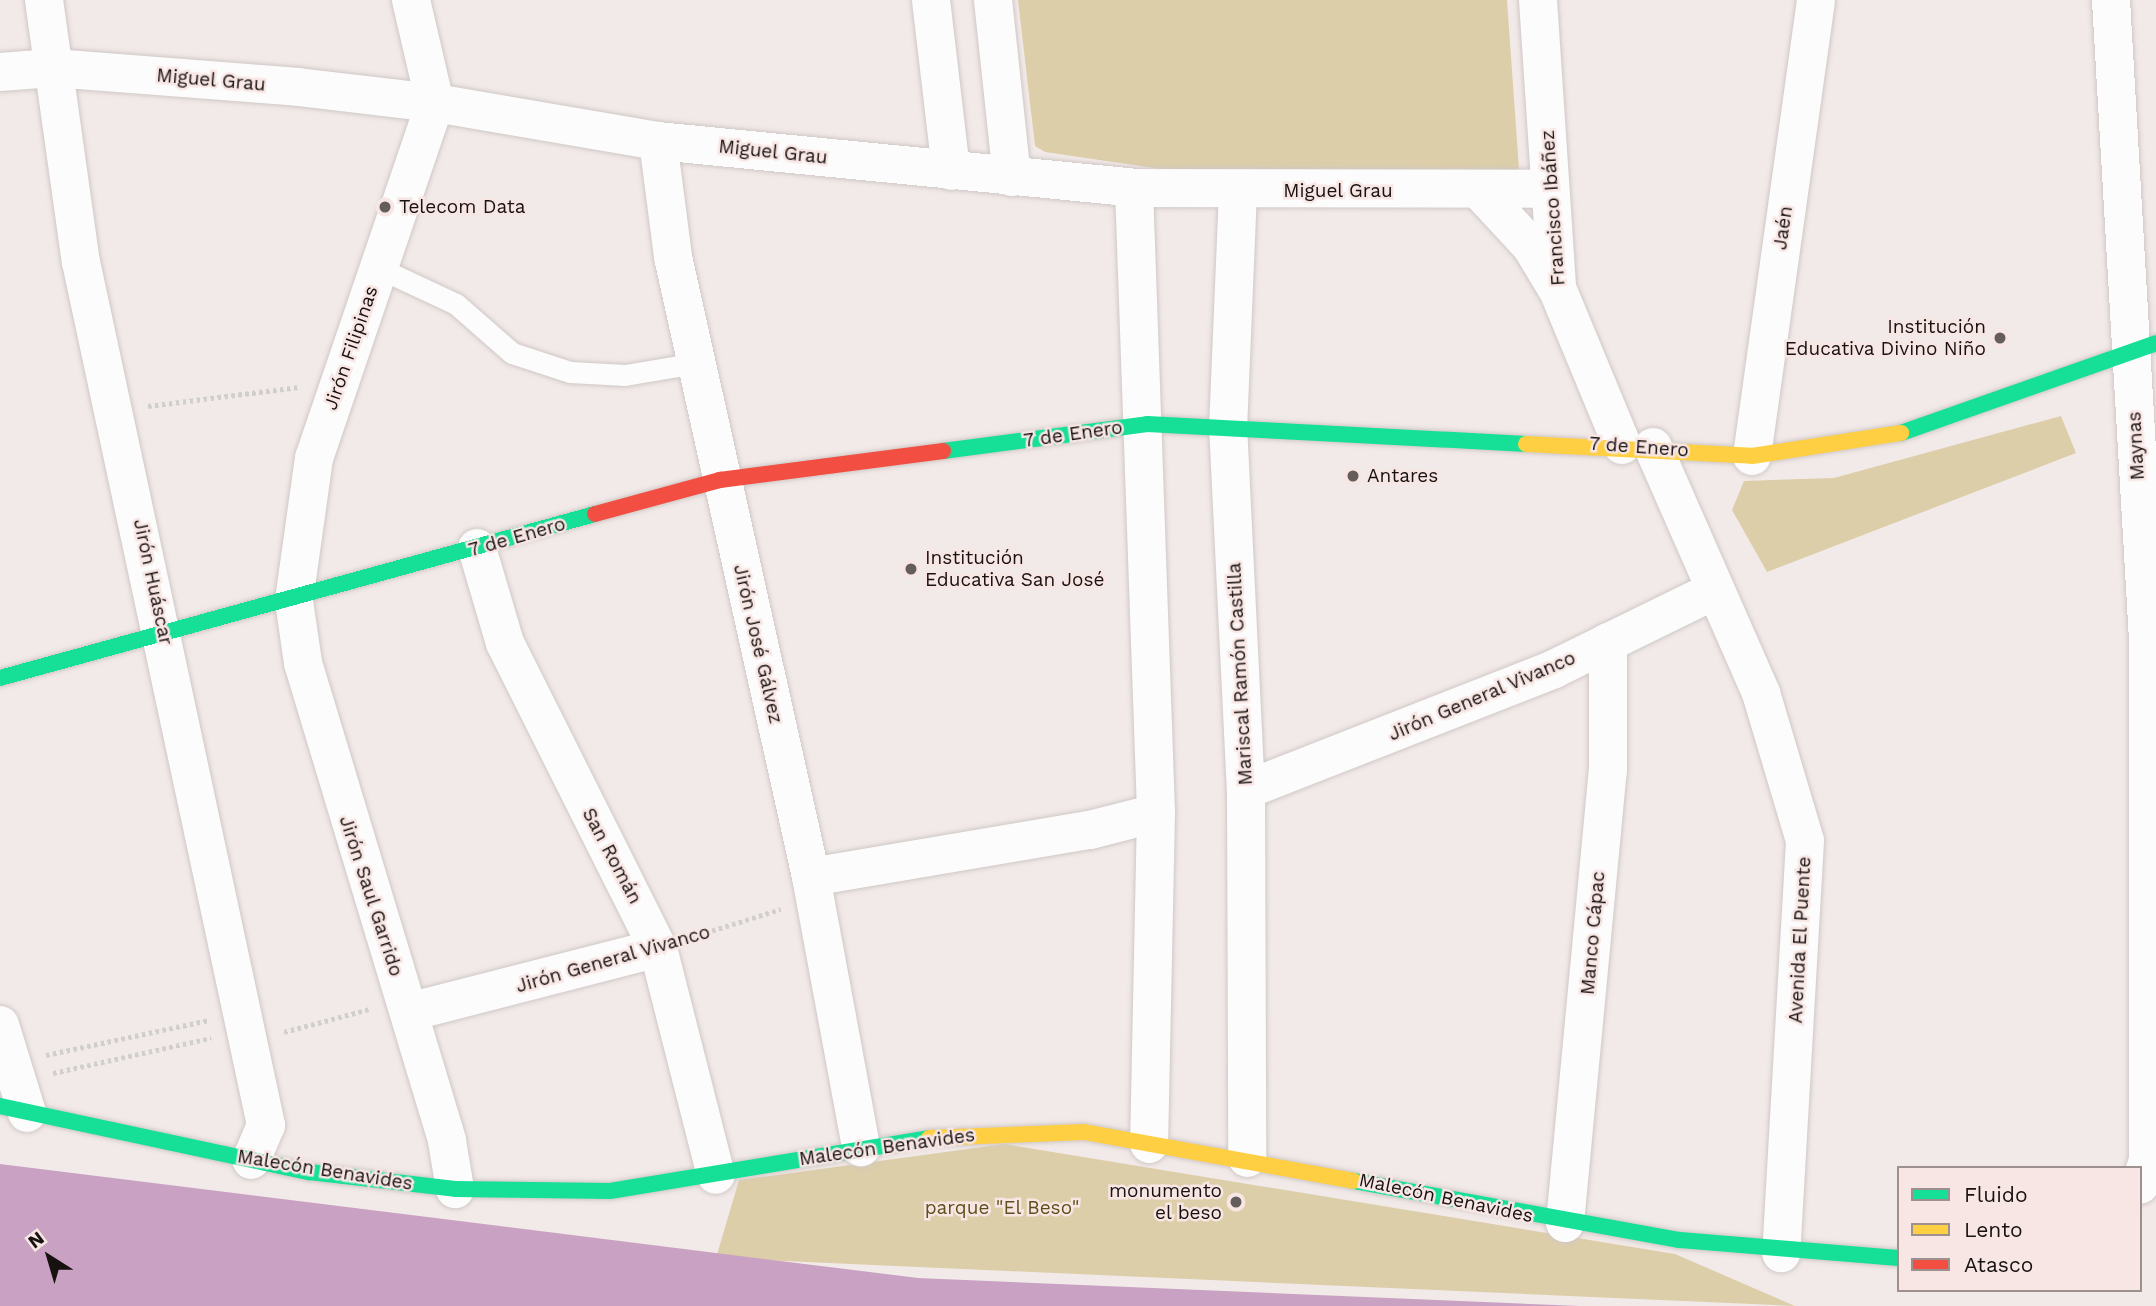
<!DOCTYPE html>
<html>
<head>
<meta charset="utf-8">
<style>
  body { margin:0 }
  #map { position:relative; width:2156px; height:1306px; overflow:hidden; background:#f2eae8; font-family:"Work Sans",sans-serif }
  div>[style] { position:absolute }
  .green>* { inset:0; background:#ddceaa }
  .water>* { inset:0; background:#c9a2c3 }
  .path>* { height:4.5px; margin-top:-2.25px; transform-origin:0; background:repeating-linear-gradient(90deg,#d1cfce 0 3.5px,transparent 0 7px) }
  .roads { filter:drop-shadow(0 0 2px #cfc8c6) drop-shadow(0 0 2px #cfc8c6) }
  .lane>* { height:21px; margin:-10.5px; padding:0 10.5px; transform-origin:10.5px; border-radius:10.5px; background:#fdfcfc }
  .street>* { height:38px; margin:-19px; padding:0 19px; transform-origin:19px; border-radius:19px; background:#fdfcfc }
  .fast>* { height:16px; margin:-8px; padding:0 8px; transform-origin:8px; border-radius:8px; background:#16e098 }
  .slow>* { height:16px; margin:-8px; padding:0 8px; transform-origin:8px; border-radius:8px; background:#ffcf43 }
  .jam>* { height:16px; margin:-8px; padding:0 8px; transform-origin:8px; border-radius:8px; background:#f24e42 }
  .dots>* { width:19px; height:19px; translate:-50% -50%; box-sizing:border-box; border:4px solid #f7e6e3; border-radius:50% }
  span { translate:-50% -50%; white-space:nowrap; text-align:center; line-height:1.15; -webkit-text-stroke:5px #f7e6e3; paint-order:stroke }
  .street-label { font-size:19px; color:#171110 }
  .poi-label { font-size:19px; color:#171110 }
  .left { translate:0 -50%; text-align:left }
  .right { translate:-100% -50%; text-align:right }
  .park-label { font-size:19px; color:#5f501b }
  .legend { position:absolute; left:1897px; top:1166px; width:245px; height:126px; box-sizing:border-box; background:#f7e6e3; border:2px solid #9d918f; margin:0; padding:9px 12px; list-style:none; font-size:21px; color:#171110 }
  .legend li { display:flex; align-items:center; gap:14px; height:35px }
  .legend b { width:35px; border:2px solid #9d918f }
  .north { position:absolute; left:14px; top:1222px; width:70px; height:70px; -webkit-text-stroke:5px #f7e6e3; paint-order:stroke; rotate:323deg; font-size:19px; font-weight:700; line-height:28px; text-align:center; color:#171110 }
  .north::after { content:''; display:block; margin:auto; width:24px; height:32px; background:#171110; clip-path:polygon(50% 0,100% 100%,50% 72%,0 100%) }
</style>
</head>
<body>
<div id="map">
  <div class="green">
    <div style="clip-path:polygon(1018px 0,1507px 0,1519px 169px,1498px 182px,1222px 178px,1045px 152px,1035px 146px)"></div>
    <div style="clip-path:polygon(2061px 416px,2076px 453px,1767px 572px,1732px 510px,1744px 481px,1834px 478px)"></div>
    <div style="clip-path:polygon(1004px 1144px,1675px 1254px,1795px 1306px,716px 1258px,739px 1180px)"></div>
  </div>
  <div class="water">
    <div style="clip-path:polygon(0 1164px,918px 1278px,1580px 1306px,0 1306px)"></div>
  </div>
  <div class="path">
    <div style="left:148px;top:406px;width:152px;rotate:-7.2deg"></div>
    <div style="left:692px;top:937px;width:93px;rotate:-17.5deg"></div>
    <div style="left:284px;top:1032px;width:89px;rotate:-15deg"></div>
    <div style="left:46px;top:1055px;width:167px;rotate:-12.1deg"></div>
    <div style="left:53px;top:1073px;width:162px;rotate:-12.5deg"></div>
  </div>
  <div class="roads">
    <div class="lane">
      <div style="left:379px;top:268px;width:85px;rotate:25.1deg"></div>
      <div style="left:456px;top:304px;width:74px;rotate:41.2deg"></div>
      <div style="left:512px;top:353px;width:61px;rotate:18.1deg"></div>
      <div style="left:570px;top:372px;width:55px;rotate:3.1deg"></div>
      <div style="left:625px;top:375px;width:72px;rotate:-9.6deg"></div>
    </div>
    <div class="street">
      <div style="left:44px;top:0;width:265px;rotate:82deg"></div>
      <div style="left:81px;top:262px;width:883px;rotate:77.9deg"></div>
      <div style="left:266px;top:1125px;width:38px;rotate:113deg"></div>
      <div style="left:411px;top:0;width:106px;rotate:76.9deg"></div>
      <div style="left:435px;top:103px;width:375px;rotate:108.8deg"></div>
      <div style="left:314px;top:458px;width:144px;rotate:98deg"></div>
      <div style="left:294px;top:601px;width:63px;rotate:81.7deg"></div>
      <div style="left:303px;top:663px;width:499px;rotate:73.2deg"></div>
      <div style="left:447px;top:1141px;width:49px;rotate:80.5deg"></div>
      <div style="left:931px;top:0;width:172px;rotate:83.3deg"></div>
      <div style="left:993px;top:0;width:178px;rotate:83.9deg"></div>
      <div style="left:1538px;top:0;width:289px;rotate:86.2deg"></div>
      <div style="left:1557px;top:288px;width:170px;rotate:67.5deg"></div>
      <div style="left:2111px;top:0;width:640px;rotate:86.69deg"></div>
      <div style="left:2148px;top:639px;width:521px;rotate:90deg"></div>
      <div style="left:2148px;top:1160px;width:26px;rotate:108deg"></div>
      <div style="left:0;top:72px;width:53px;rotate:-4.3deg"></div>
      <div style="left:53px;top:68px;width:246px;rotate:4.4deg"></div>
      <div style="left:298px;top:87px;width:138px;rotate:6.7deg"></div>
      <div style="left:435px;top:103px;width:226px;rotate:9.7deg"></div>
      <div style="left:658px;top:141px;width:478px;rotate:5.6deg"></div>
      <div style="left:1134px;top:188px;width:416px;rotate:0.1deg"></div>
      <div style="left:658px;top:141px;width:117px;rotate:82.6deg"></div>
      <div style="left:673px;top:257px;width:635px;rotate:77.45deg"></div>
      <div style="left:811px;top:877px;width:275px;rotate:79.5deg"></div>
      <div style="left:1134px;top:188px;width:625px;rotate:87.98deg"></div>
      <div style="left:1156px;top:813px;width:331px;rotate:91.2deg"></div>
      <div style="left:1238px;top:191px;width:234px;rotate:92.4deg"></div>
      <div style="left:1228px;top:425px;width:365px;rotate:87.2deg"></div>
      <div style="left:1246px;top:790px;width:368px;rotate:89.8deg"></div>
      <div style="left:1481px;top:192px;width:74px;rotate:47.2deg"></div>
      <div style="left:1531px;top:246px;width:47px;rotate:59deg"></div>
      <div style="left:1653px;top:447px;width:269px;rotate:66.3deg"></div>
      <div style="left:1761px;top:693px;width:154px;rotate:73.4deg"></div>
      <div style="left:1805px;top:841px;width:413px;rotate:93.3deg"></div>
      <div style="left:1752px;top:456px;width:460px;rotate:-82deg"></div>
      <div style="left:477px;top:548px;width:99px;rotate:73.6deg"></div>
      <div style="left:505px;top:643px;width:341px;rotate:63.4deg"></div>
      <div style="left:658px;top:948px;width:234px;rotate:75.7deg"></div>
      <div style="left:1246px;top:790px;width:331px;rotate:-21.4deg"></div>
      <div style="left:1554px;top:669px;width:177px;rotate:-26.1deg"></div>
      <div style="left:811px;top:877px;width:283px;rotate:-9.6deg"></div>
      <div style="left:1090px;top:830px;width:68px;rotate:-14.4deg"></div>
      <div style="left:409px;top:1012px;width:257px;rotate:-14.4deg"></div>
      <div style="left:0;top:1025px;width:92px;rotate:72.9deg"></div>
      <div style="left:1565px;top:1223px;width:455px;rotate:-84.6deg"></div>
      <div style="left:1608px;top:770px;width:128px;rotate:-90deg"></div>
    </div>
    <div class="fast">
      <div style="left:1901px;top:433px;width:270px;rotate:-19.4deg"></div>
      <div style="left:943px;top:451px;width:206px;rotate:-7.5deg"></div>
      <div style="left:1147px;top:424px;width:380px;rotate:3deg"></div>
      <div style="left:0;top:678px;width:617px;rotate:-15.41deg"></div>
      <div style="left:0;top:1106px;width:316px;rotate:12.1deg"></div>
      <div style="left:309px;top:1172px;width:147px;rotate:6.6deg"></div>
      <div style="left:455px;top:1189px;width:155px;rotate:0.7deg"></div>
      <div style="left:610px;top:1191px;width:323px;rotate:-9.4deg"></div>
      <div style="left:1354px;top:1181px;width:330px;rotate:10.3deg"></div>
      <div style="left:1679px;top:1240px;width:221px;rotate:4.7deg"></div>
    </div>
    <div class="slow">
      <div style="left:1526px;top:444px;width:226px;rotate:3deg"></div>
      <div style="left:1752px;top:456px;width:151px;rotate:-8.8deg"></div>
      <div style="left:929px;top:1138px;width:155px;rotate:-2.2deg"></div>
      <div style="left:1084px;top:1132px;width:274px;rotate:10.3deg"></div>
    </div>
    <div class="jam">
      <div style="left:595px;top:514px;width:130px;rotate:-15.2deg"></div>
      <div style="left:720px;top:480px;width:225px;rotate:-7.4deg"></div>
    </div>
  </div>
  <div class="dots">
    <div style="left:385px;top:207px;background:#645d5c"></div>
    <div style="left:2000px;top:338px;background:#645d5c"></div>
    <div style="left:1353px;top:476px;background:#645d5c"></div>
    <div style="left:911px;top:569px;background:#645d5c"></div>
    <div style="left:1236px;top:1202px;background:#645d5c"></div>
  </div>
  <div class="street-label">
    <span style="left:211px;top:80px;rotate:5deg">Miguel Grau</span>
    <span style="left:773px;top:152px;rotate:6deg">Miguel Grau</span>
    <span style="left:1338px;top:191px">Miguel Grau</span>
    <span style="left:1553px;top:208px;rotate:-94deg">Francisco Ibáñez</span>
    <span style="left:1783px;top:228px;rotate:-82deg">Jaén</span>
    <span style="left:351px;top:348px;rotate:-71deg">Jirón Filipinas</span>
    <span style="left:1073px;top:434px;rotate:-8deg">7 de Enero</span>
    <span style="left:2136px;top:446px;rotate:-93deg">Maynas</span>
    <span style="left:1639px;top:447px;rotate:4deg">7 de Enero</span>
    <span style="left:517px;top:537px;rotate:-16deg">7 de Enero</span>
    <span style="left:153px;top:582px;rotate:78deg">Jirón Huáscar</span>
    <span style="left:758px;top:644px;rotate:77deg">Jirón José Gálvez</span>
    <span style="left:1240px;top:674px;rotate:-93deg">Mariscal Ramón Castilla</span>
    <span style="left:1482px;top:696px;rotate:-23deg">Jirón General Vivanco</span>
    <span style="left:612px;top:856px;rotate:62deg">San Román</span>
    <span style="left:371px;top:896px;rotate:72deg">Jirón Saul Garrido</span>
    <span style="left:1593px;top:933px;rotate:-85deg">Manco Cápac</span>
    <span style="left:1800px;top:940px;rotate:-87deg">Avenida El Puente</span>
    <span style="left:613px;top:959px;rotate:-16deg">Jirón General Vivanco</span>
    <span style="left:887px;top:1147px;rotate:-8deg">Malecón Benavides</span>
    <span style="left:325px;top:1170px;rotate:9deg">Malecón Benavides</span>
    <span style="left:1446px;top:1198px;rotate:12deg">Malecón Benavides</span>
  </div>
  <div class="poi-label">
    <span class="left" style="left:399px;top:207px">Telecom Data</span>
    <span class="right" style="left:1986px;top:338px">Institución<br>Educativa Divino Niño</span>
    <span class="left" style="left:1367px;top:476px">Antares</span>
    <span class="left" style="left:925px;top:569px">Institución<br>Educativa San José</span>
    <span class="right" style="left:1222px;top:1202px">monumento<br>el beso</span>
  </div>
  <div class="park-label">
    <span style="left:1002px;top:1208px">parque "El Beso"</span>
  </div>
  <ul class="legend">
  <li><b style="height:9px;background:#16e098"></b>Fluido</li>
  <li><b style="height:9px;background:#ffcf43"></b>Lento</li>
  <li><b style="height:9px;background:#f24e42"></b>Atasco</li>
  </ul>
  <div class="north">N</div>
</div>
</body>
</html>
